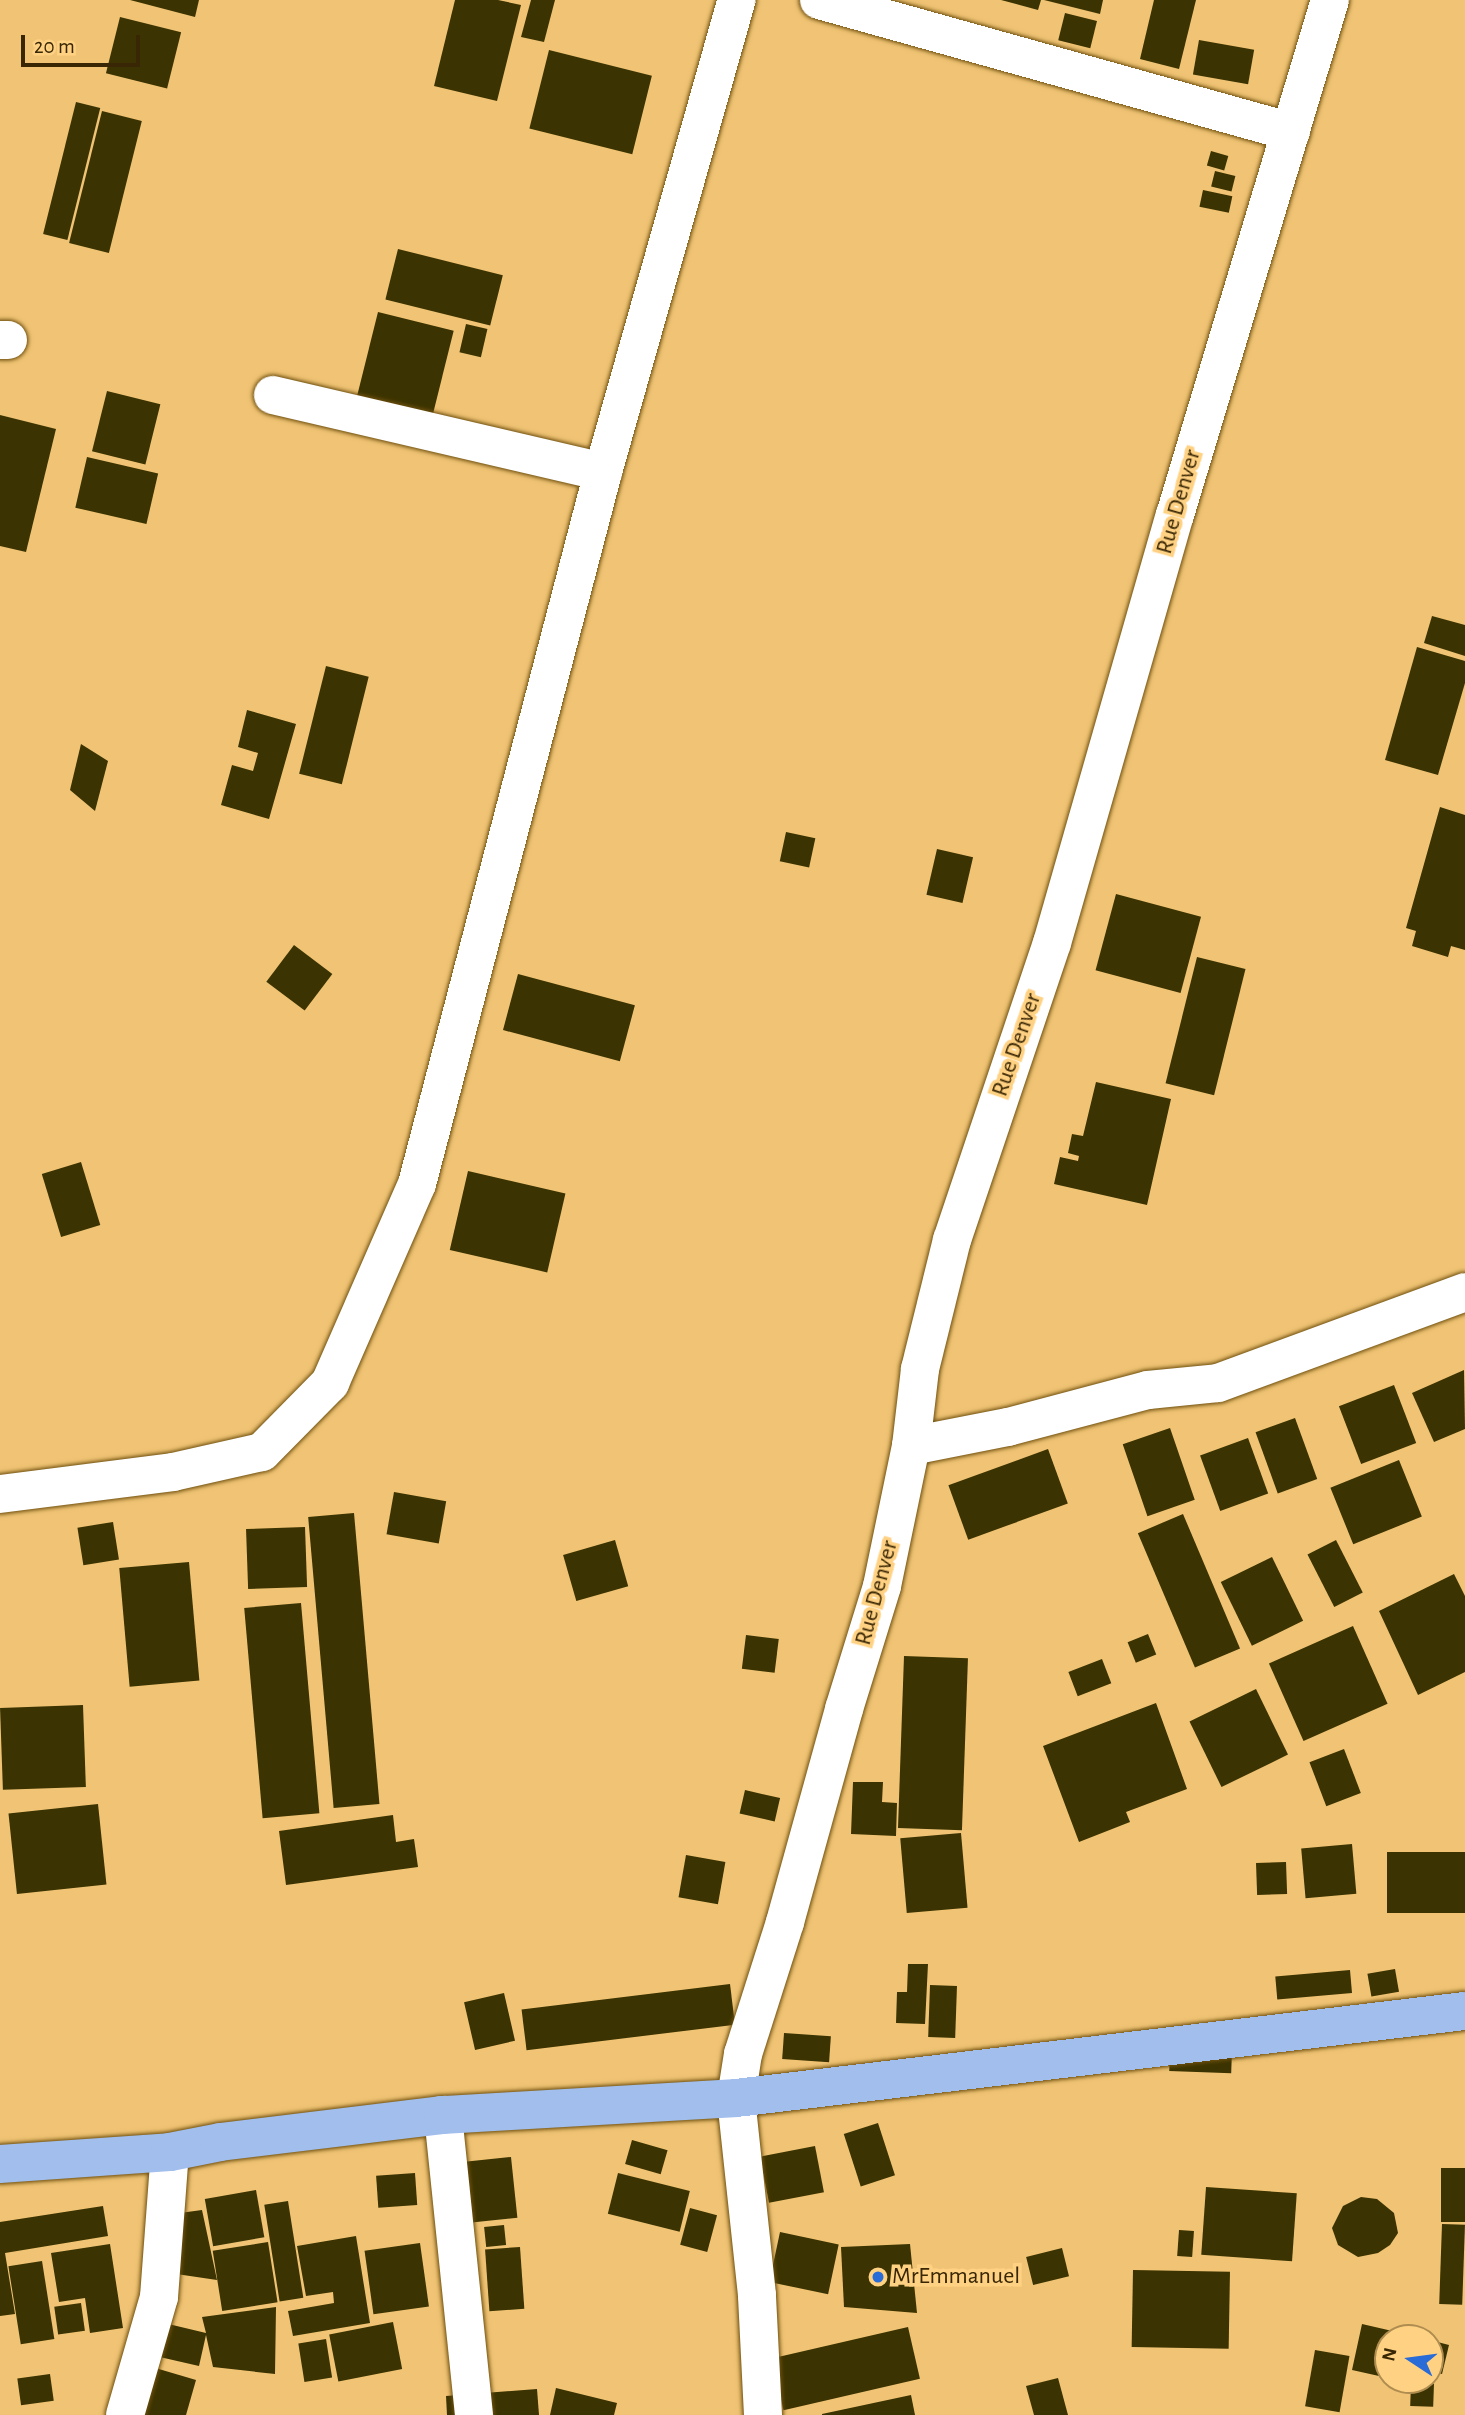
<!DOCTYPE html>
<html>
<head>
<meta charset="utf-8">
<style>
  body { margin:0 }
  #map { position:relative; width:1465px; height:2415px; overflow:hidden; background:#f1c475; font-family:"Alegreya Sans",sans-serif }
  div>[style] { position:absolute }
  .building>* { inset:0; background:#3b3301; transform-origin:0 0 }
  .roads { filter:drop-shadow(0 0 2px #6f500e) drop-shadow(0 0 2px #6f500e) }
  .minor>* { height:38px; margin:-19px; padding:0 19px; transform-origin:19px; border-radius:19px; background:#fff }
  .major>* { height:38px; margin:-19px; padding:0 19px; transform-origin:19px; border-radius:19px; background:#a1beec }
  .dots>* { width:19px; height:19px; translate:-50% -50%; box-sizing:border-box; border:4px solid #ffd182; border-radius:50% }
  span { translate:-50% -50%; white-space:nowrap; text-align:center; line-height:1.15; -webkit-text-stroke:7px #ffd182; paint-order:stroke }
  .street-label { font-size:24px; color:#382604 }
  .poi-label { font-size:24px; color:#382604 }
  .left { translate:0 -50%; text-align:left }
  .north { position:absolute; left:1374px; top:2324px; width:70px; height:70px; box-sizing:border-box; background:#ffd182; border:2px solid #af8d50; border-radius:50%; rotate:283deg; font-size:19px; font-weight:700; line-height:28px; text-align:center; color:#382604 }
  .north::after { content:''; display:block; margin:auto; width:24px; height:32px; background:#296bd7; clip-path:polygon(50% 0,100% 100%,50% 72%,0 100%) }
  .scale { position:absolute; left:21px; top:35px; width:119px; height:32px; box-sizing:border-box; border:4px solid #382604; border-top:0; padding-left:9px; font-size:21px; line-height:24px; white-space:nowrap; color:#382604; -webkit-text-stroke:5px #ffd182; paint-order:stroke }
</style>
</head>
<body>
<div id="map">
  <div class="building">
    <div style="clip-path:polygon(130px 0,199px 0,195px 17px)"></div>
    <div style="clip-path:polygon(455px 0,498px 0,521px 5px,497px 101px,434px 86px)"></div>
    <div style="clip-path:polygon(531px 0,555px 0,544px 42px,521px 37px)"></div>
    <div style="clip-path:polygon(1001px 0,1041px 0,1038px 10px)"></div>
    <div style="clip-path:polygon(1044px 0,1103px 0,1100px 14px)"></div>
    <div style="clip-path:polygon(1154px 0,1196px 0,1179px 69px,1140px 59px)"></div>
    <div style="left:1065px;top:13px;width:33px;height:28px;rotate:14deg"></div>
    <div style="left:120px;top:17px;width:63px;height:58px;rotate:14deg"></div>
    <div style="left:1199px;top:40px;width:56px;height:35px;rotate:10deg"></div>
    <div style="left:549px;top:50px;width:106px;height:81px;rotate:14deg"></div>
    <div style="left:76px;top:102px;width:25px;height:136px;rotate:14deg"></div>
    <div style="left:102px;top:111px;width:41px;height:136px;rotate:14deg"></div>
    <div style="left:1211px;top:151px;width:18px;height:15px;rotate:16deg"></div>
    <div style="left:1215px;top:171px;width:21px;height:16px;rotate:14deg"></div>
    <div style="left:1203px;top:190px;width:30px;height:17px;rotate:12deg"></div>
    <div style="left:398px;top:249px;width:108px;height:52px;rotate:14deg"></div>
    <div style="left:378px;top:312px;width:78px;height:95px;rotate:14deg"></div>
    <div style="left:466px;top:324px;width:22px;height:29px;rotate:13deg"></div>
    <div style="left:107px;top:391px;width:55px;height:62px;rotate:14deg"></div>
    <div style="clip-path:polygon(0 415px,56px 429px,26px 552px,0 546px)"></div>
    <div style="left:87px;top:457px;width:73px;height:52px;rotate:13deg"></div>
    <div style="clip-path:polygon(1432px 616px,1465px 625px,1465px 656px,1424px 643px)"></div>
    <div style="clip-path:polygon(1417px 647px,1465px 661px,1465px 683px,1438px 775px,1385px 760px)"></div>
    <div style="left:326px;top:666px;width:44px;height:111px;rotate:14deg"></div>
    <div style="clip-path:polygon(247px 710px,296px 724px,269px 819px,221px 805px,232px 765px,253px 771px,258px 753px,238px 747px)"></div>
    <div style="clip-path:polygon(81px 744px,108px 761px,95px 811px,70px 790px)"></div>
    <div style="clip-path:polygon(1440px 807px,1465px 815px,1465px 950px,1451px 946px,1448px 957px,1412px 946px,1416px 931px,1406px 928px)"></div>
    <div style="left:786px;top:832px;width:30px;height:30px;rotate:12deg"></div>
    <div style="left:937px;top:849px;width:37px;height:47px;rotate:13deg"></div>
    <div style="left:1116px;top:894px;width:88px;height:79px;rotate:15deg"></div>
    <div style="left:294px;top:945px;width:48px;height:46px;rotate:37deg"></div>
    <div style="left:1197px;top:957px;width:50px;height:130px;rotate:14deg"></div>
    <div style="left:518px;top:974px;width:121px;height:58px;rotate:15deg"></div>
    <div style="clip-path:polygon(1096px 1082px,1171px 1099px,1147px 1205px,1054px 1184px,1060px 1157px,1078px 1161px,1079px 1156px,1068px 1153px,1072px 1134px,1083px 1136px)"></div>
    <div style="left:81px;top:1162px;width:66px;height:41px;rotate:73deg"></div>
    <div style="left:468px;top:1171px;width:100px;height:81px;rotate:13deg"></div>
    <div style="clip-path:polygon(1464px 1370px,1465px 1429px,1434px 1442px,1412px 1393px)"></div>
    <div style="left:1394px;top:1385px;width:62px;height:59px;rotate:69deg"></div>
    <div style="left:1295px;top:1418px;width:65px;height:42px;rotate:70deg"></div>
    <div style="left:1170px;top:1428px;width:76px;height:50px;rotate:71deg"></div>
    <div style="left:1248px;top:1438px;width:59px;height:51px;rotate:70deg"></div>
    <div style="left:1048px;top:1449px;width:58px;height:106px;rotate:70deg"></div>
    <div style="left:1399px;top:1460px;width:61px;height:74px;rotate:68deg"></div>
    <div style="left:394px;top:1492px;width:53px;height:43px;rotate:10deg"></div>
    <div style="left:354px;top:1513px;width:292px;height:46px;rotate:85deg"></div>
    <div style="left:1183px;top:1514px;width:146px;height:49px;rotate:67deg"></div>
    <div style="left:113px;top:1522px;width:38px;height:36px;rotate:81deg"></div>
    <div style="left:305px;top:1527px;width:60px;height:59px;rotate:88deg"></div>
    <div style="left:615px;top:1540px;width:48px;height:54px;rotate:74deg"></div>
    <div style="left:1336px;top:1540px;width:59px;height:32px;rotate:63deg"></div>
    <div style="left:1272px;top:1557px;width:71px;height:57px;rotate:64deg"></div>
    <div style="left:189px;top:1562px;width:119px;height:70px;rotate:85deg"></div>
    <div style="clip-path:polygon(1454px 1574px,1465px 1596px,1465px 1672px,1418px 1695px,1379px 1611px)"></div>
    <div style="left:301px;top:1603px;width:211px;height:57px;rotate:85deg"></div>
    <div style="left:1353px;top:1626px;width:85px;height:92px;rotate:66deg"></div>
    <div style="left:1148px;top:1634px;width:22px;height:22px;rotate:68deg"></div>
    <div style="left:746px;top:1635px;width:33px;height:34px;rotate:7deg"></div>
    <div style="left:904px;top:1656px;width:64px;height:172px;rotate:2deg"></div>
    <div style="left:1102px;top:1659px;width:26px;height:36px;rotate:69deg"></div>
    <div style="left:1256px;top:1689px;width:73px;height:74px;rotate:64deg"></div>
    <div style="clip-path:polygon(1156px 1703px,1187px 1789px,1126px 1812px,1130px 1822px,1079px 1842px,1043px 1746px)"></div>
    <div style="left:83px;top:1705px;width:82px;height:83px;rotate:88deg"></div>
    <div style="left:1344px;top:1749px;width:47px;height:37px;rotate:69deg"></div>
    <div style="clip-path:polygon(853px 1782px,883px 1782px,882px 1802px,897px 1803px,896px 1836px,851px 1834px)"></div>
    <div style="left:745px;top:1790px;width:36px;height:24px;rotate:13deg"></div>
    <div style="left:98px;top:1804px;width:81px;height:90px;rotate:84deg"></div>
    <div style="clip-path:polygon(393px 1815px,396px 1842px,414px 1839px,418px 1867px,286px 1885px,279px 1831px)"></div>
    <div style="left:961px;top:1833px;width:75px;height:61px;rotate:85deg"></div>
    <div style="left:1352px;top:1844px;width:50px;height:51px;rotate:85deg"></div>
    <div style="left:1465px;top:1852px;width:61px;height:78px;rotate:90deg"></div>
    <div style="left:686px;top:1855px;width:40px;height:43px;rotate:10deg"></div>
    <div style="left:1286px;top:1862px;width:32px;height:30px;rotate:88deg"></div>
    <div style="clip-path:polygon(908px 1964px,928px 1964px,925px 2024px,896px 2023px,897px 1992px,907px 1992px)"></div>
    <div style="left:1395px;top:1969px;width:23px;height:28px;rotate:80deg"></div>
    <div style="left:1350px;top:1970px;width:23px;height:75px;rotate:85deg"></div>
    <div style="left:730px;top:1984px;width:41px;height:210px;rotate:83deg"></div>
    <div style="left:930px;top:1985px;width:27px;height:52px;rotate:2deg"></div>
    <div style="left:504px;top:1993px;width:49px;height:41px;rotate:77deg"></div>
    <div style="left:784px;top:2033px;width:47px;height:26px;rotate:4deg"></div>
    <div style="left:1170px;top:2049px;width:62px;height:22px;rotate:2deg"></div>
    <div style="left:878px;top:2123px;width:55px;height:36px;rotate:72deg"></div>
    <div style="left:632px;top:2140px;width:37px;height:25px;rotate:16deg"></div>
    <div style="left:815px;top:2146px;width:47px;height:56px;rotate:79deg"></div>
    <div style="left:511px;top:2157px;width:61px;height:75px;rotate:84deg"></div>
    <div style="left:1441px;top:2168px;width:24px;height:54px"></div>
    <div style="left:415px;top:2173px;width:32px;height:39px;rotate:86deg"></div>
    <div style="left:618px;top:2173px;width:74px;height:42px;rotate:14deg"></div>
    <div style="left:1206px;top:2187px;width:91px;height:68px;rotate:4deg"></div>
    <div style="left:256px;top:2190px;width:48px;height:52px;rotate:80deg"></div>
    <div style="clip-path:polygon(1361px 2197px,1377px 2199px,1394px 2213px,1398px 2233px,1390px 2245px,1378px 2253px,1358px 2257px,1338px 2245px,1332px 2228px,1343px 2206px)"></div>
    <div style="left:288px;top:2201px;width:98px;height:24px;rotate:81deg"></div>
    <div style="clip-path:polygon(103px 2206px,108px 2236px,5px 2253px,15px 2314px,0 2316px,0 2222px)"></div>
    <div style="left:690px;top:2208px;width:28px;height:38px;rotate:15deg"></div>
    <div style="clip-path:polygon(202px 2210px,217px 2280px,156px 2271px,165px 2215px)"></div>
    <div style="left:1442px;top:2224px;width:23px;height:80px;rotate:2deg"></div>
    <div style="left:504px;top:2225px;width:20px;height:20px;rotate:84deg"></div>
    <div style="left:1179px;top:2230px;width:15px;height:26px;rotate:4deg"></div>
    <div style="left:780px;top:2232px;width:60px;height:51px;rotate:12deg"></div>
    <div style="clip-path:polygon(356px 2236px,370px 2323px,293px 2336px,288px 2311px,334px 2303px,333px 2292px,306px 2296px,297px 2246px)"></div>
    <div style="left:268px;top:2242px;width:61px;height:56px;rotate:81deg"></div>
    <div style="left:420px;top:2243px;width:64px;height:56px;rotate:82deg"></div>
    <div style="clip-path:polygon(110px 2244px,123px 2328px,90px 2333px,85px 2298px,59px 2302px,51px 2253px)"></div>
    <div style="clip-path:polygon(910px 2244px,917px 2313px,844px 2307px,841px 2247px)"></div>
    <div style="left:520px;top:2247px;width:62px;height:35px;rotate:86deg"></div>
    <div style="left:1062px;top:2248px;width:29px;height:37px;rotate:76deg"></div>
    <div style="left:42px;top:2261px;width:79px;height:34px;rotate:81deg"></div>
    <div style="left:1133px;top:2270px;width:97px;height:77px;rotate:1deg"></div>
    <div style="left:81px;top:2303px;width:28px;height:27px;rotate:82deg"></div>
    <div style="clip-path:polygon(276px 2307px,275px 2374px,213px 2367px,206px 2335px,199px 2366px,151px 2355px,160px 2322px,206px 2333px,202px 2317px)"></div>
    <div style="left:393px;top:2322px;width:48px;height:65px;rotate:79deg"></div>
    <div style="clip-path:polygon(1362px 2324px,1401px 2333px,1399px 2338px,1388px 2338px,1388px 2378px,1352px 2370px)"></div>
    <div style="left:908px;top:2327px;width:53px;height:140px;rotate:77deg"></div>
    <div style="left:326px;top:2339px;width:39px;height:28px;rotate:81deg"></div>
    <div style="clip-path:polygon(1430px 2340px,1449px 2345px,1442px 2374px,1430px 2371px)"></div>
    <div style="left:1315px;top:2350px;width:35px;height:57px;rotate:10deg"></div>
    <div style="clip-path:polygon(125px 2359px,196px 2380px,186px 2415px,110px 2415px)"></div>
    <div style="left:50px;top:2374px;width:27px;height:33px;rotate:82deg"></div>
    <div style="clip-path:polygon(1058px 2378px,1068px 2415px,1034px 2415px,1026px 2386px)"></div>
    <div style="left:1411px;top:2383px;width:23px;height:23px;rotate:2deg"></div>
    <div style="clip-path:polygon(556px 2388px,617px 2403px,614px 2415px,550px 2415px)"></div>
    <div style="clip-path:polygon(537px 2389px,539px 2415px,447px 2415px,446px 2396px)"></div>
    <div style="clip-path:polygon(911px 2395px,915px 2415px,822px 2415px,822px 2414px)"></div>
  </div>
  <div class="roads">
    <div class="minor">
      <div style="left:819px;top:0;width:490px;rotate:15.6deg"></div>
      <div style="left:0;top:340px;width:8px"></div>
      <div style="left:273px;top:395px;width:339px;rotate:13.1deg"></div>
      <div style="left:911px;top:1446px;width:99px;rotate:-11.1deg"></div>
      <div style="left:1008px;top:1427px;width:145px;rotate:-14.8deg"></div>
      <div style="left:1148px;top:1390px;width:70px;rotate:-5.7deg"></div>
      <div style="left:1218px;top:1383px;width:263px;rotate:-20.2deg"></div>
      <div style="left:0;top:1494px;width:174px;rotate:-7.2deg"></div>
      <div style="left:173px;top:1472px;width:91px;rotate:-12.7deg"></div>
      <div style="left:262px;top:1452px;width:97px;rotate:-45.4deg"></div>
      <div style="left:330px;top:1383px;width:217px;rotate:-66.4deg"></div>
      <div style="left:417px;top:1184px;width:736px;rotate:-75.36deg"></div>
      <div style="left:603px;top:472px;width:491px;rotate:-74.2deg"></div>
      <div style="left:443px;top:2115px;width:302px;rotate:84.1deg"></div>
      <div style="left:125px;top:2415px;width:123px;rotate:-73.9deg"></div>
      <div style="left:159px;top:2297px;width:145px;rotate:-85.7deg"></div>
      <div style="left:763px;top:2415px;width:120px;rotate:-92.9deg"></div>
      <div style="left:757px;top:2295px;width:198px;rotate:-96.1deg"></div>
      <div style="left:736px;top:2098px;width:45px;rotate:-81deg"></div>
      <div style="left:743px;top:2054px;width:139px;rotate:-72.3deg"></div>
      <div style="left:785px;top:1922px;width:221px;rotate:-74.5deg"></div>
      <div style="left:844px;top:1709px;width:129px;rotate:-72.8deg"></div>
      <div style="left:882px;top:1586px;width:143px;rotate:-78.3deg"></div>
      <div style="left:911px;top:1446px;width:78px;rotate:-83.3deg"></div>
      <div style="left:920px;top:1369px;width:133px;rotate:-76.1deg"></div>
      <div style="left:952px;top:1240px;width:313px;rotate:-71.4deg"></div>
      <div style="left:1052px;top:943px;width:445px;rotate:-74deg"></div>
      <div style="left:1175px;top:515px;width:538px;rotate:-73.25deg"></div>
    </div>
    <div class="major">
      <div style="left:0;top:2164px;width:170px;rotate:-4deg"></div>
      <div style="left:170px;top:2152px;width:51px;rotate:-11.3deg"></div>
      <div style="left:220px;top:2142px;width:225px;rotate:-6.9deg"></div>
      <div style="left:443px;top:2115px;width:293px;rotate:-3.3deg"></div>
      <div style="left:736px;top:2098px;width:734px;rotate:-6.81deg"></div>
    </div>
  </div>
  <div class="dots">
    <div style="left:878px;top:2277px;background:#296bd7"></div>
  </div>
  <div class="street-label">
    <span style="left:1179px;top:502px;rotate:-74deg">Rue Denver</span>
    <span style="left:1017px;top:1045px;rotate:-71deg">Rue Denver</span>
    <span style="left:877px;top:1593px;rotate:-75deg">Rue Denver</span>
  </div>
  <div class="poi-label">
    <span class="left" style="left:892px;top:2277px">MrEmmanuel</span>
  </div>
  <div class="north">N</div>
  <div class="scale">20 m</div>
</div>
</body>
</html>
